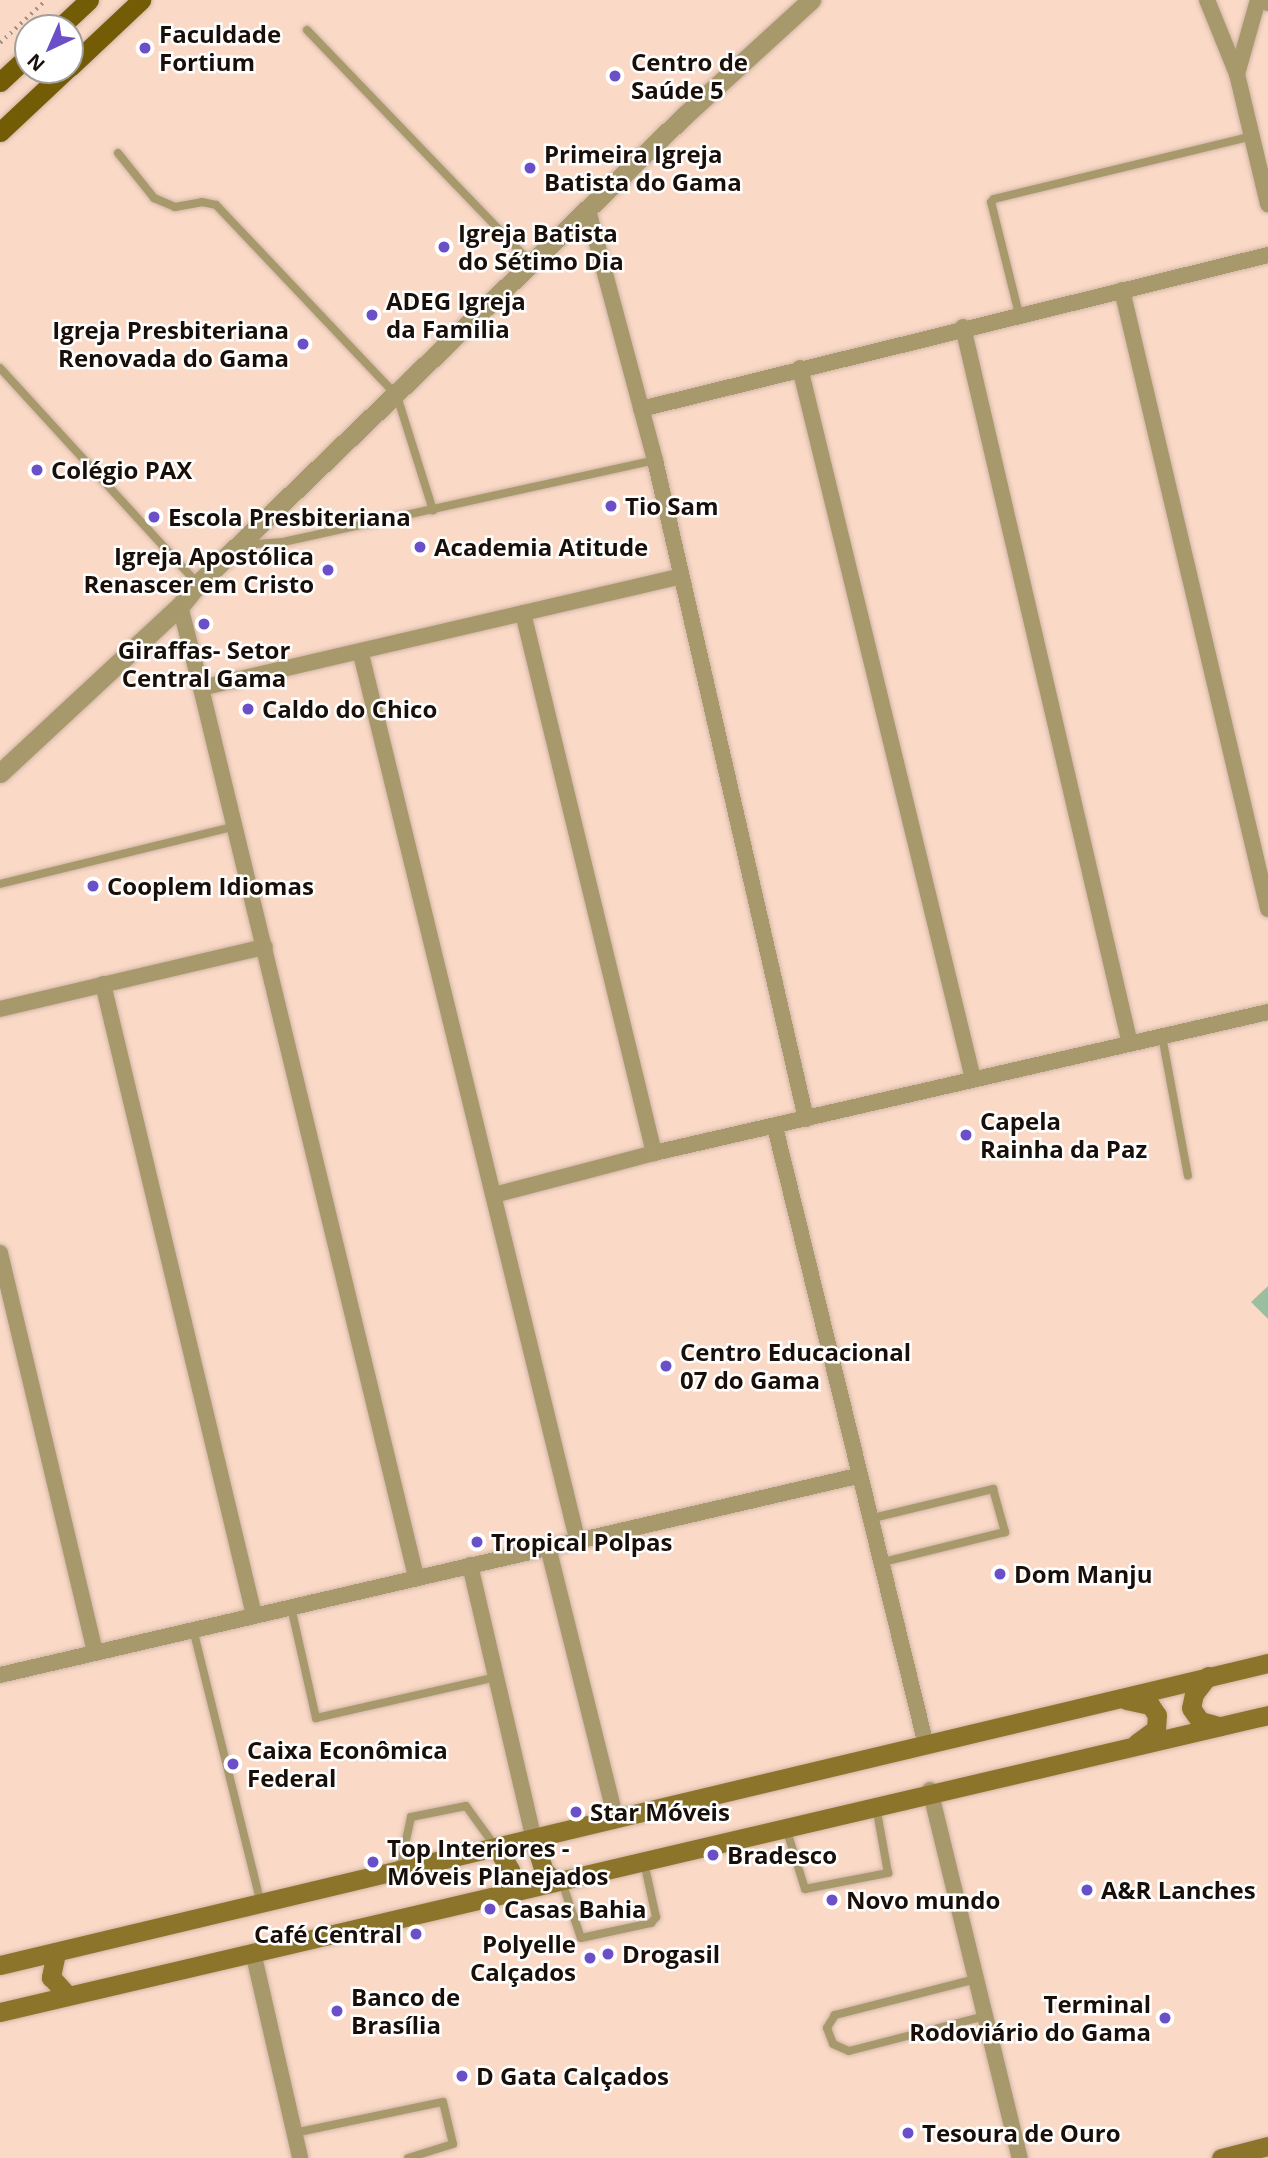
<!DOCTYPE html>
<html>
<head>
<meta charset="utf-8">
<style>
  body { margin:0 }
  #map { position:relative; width:1268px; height:2158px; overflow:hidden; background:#fadac7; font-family:"Open Sans",sans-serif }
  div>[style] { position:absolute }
  .green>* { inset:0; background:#9bbea0 }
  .path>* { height:3.5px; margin-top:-1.75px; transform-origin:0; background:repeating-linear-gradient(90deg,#a99183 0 2px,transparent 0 7px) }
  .roads { filter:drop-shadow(0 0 2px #d2b5a5) drop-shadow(0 0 2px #d2b5a5) }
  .service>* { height:8px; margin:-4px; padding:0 4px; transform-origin:4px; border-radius:4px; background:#a8996c }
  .minor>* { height:16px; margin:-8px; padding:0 8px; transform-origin:8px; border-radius:8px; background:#a8996c }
  .tertiary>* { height:19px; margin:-9.5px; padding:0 9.5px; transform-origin:9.5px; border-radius:9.5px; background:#a8996c }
  .secondary>* { height:19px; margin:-9.5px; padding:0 9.5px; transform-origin:9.5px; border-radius:9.5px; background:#8c752a }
  .primary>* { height:19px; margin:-9.5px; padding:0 9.5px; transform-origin:9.5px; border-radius:9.5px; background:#735c05 }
  .dots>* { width:19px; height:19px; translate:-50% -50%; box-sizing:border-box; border:4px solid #fff; border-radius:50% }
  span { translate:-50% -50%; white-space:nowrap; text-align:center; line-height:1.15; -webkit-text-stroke:5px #fff; paint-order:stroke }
  .poi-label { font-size:24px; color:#190f08; font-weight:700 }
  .left { translate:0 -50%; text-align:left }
  .right { translate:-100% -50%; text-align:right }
  .north { position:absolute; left:14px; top:14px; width:70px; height:70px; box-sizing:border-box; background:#fff; border:2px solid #a39f9c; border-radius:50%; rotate:224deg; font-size:19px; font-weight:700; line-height:28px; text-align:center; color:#190f08 }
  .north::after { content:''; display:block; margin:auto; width:24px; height:32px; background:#6a4fc8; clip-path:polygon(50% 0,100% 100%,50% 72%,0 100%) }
</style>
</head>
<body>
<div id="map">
  <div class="green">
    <div style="clip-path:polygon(1268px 1286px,1268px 1319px,1251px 1302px)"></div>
  </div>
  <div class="path">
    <div style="left:0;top:43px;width:63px;rotate:-43.1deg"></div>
  </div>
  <div class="roads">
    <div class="service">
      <div style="left:307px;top:30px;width:322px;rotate:46.1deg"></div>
      <div style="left:118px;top:153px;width:58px;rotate:51.3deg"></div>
      <div style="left:154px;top:198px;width:23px;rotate:23deg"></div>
      <div style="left:175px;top:207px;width:27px;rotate:-10deg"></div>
      <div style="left:202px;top:202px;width:14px;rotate:12deg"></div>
      <div style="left:216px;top:205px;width:263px;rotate:46.5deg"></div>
      <div style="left:397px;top:396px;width:120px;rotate:72.5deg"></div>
      <div style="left:1019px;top:314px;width:115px;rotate:-104deg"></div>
      <div style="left:991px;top:202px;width:4px;rotate:-45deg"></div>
      <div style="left:994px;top:199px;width:266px;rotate:-13.7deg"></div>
      <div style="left:0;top:368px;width:293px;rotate:47.5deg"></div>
      <div style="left:243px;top:545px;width:40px;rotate:-4.3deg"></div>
      <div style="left:283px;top:542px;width:381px;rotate:-12.4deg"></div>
      <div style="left:0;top:884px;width:243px;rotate:-13.8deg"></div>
      <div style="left:1162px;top:1036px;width:142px;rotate:79.5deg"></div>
      <div style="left:869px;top:1519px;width:128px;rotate:-13.6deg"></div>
      <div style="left:993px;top:1489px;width:45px;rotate:74.4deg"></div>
      <div style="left:1005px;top:1532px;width:129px;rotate:166.1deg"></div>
      <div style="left:291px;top:1607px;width:114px;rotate:77.3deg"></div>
      <div style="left:316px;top:1718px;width:185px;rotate:-12.8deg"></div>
      <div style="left:193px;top:1629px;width:282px;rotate:76.1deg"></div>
      <div style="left:786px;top:1828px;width:64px;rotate:72.7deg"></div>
      <div style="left:805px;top:1889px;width:85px;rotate:-10.9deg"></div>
      <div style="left:888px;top:1873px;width:68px;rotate:-100.2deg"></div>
      <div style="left:400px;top:1868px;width:52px;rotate:-77.8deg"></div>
      <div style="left:411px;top:1817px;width:56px;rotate:-11.3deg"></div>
      <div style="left:466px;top:1806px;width:49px;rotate:54.1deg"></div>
      <div style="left:562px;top:1882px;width:59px;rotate:71.3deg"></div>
      <div style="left:581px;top:1938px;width:72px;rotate:-12.1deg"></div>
      <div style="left:651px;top:1923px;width:8px;rotate:-50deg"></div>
      <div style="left:656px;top:1917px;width:56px;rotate:-102.3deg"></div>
      <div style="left:976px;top:1979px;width:146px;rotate:165.7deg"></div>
      <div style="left:835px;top:2015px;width:15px;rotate:122deg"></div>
      <div style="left:827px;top:2028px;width:17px;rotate:69deg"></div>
      <div style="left:833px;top:2044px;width:17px;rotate:24deg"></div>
      <div style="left:849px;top:2051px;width:140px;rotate:-14.4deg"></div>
      <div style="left:294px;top:2133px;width:152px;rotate:-11.8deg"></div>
      <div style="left:443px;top:2102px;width:43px;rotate:76.6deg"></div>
      <div style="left:453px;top:2144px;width:47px;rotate:162.7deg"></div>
    </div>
    <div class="minor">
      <div style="left:1207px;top:0;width:80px;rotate:67.9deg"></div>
      <div style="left:1237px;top:74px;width:134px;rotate:76.6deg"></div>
      <div style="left:1237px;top:74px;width:77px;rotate:-74.2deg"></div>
      <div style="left:588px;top:210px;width:259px;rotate:75deg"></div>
      <div style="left:655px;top:460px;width:676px;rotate:77.09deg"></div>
      <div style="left:1122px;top:290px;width:636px;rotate:76.73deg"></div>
      <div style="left:963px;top:327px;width:736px;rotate:76.89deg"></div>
      <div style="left:800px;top:368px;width:732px;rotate:76.32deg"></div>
      <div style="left:641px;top:409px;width:646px;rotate:-13.8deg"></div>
      <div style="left:180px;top:606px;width:85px;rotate:75.6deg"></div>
      <div style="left:201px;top:688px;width:493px;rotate:-13.1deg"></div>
      <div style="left:523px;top:613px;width:556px;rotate:76.36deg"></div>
      <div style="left:361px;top:654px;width:911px;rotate:76.28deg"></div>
      <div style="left:201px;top:688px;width:915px;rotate:76.4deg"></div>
      <div style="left:103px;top:984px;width:649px;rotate:76.54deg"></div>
      <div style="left:0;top:1009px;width:272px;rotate:-13.2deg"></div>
      <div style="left:775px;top:1127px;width:636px;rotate:76.27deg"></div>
      <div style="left:494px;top:1195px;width:165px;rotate:-14.7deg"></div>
      <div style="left:654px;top:1153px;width:630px;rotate:-12.93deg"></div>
      <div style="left:0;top:1253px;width:409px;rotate:76.6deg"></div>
      <div style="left:548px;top:1547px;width:277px;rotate:76deg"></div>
      <div style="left:470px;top:1565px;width:281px;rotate:76.9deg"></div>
      <div style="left:0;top:1675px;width:880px;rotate:-13.07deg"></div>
      <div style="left:930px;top:1790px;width:379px;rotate:76.3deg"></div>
      <div style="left:253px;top:1952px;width:211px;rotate:77.1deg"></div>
    </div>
    <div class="tertiary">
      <div style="left:1264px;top:0;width:4px;rotate:14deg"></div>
      <div style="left:0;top:773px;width:246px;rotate:-42.9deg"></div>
      <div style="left:180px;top:606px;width:28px;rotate:-51deg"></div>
      <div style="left:198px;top:584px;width:676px;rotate:-43.92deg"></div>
      <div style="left:685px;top:115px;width:171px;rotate:-42.4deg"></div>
    </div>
    <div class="secondary">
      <div style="left:1208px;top:1676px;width:23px;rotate:128deg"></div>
      <div style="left:1194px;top:1694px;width:14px;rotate:102deg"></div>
      <div style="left:1191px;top:1708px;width:16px;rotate:55deg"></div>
      <div style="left:1200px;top:1721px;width:20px;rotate:15deg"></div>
      <div style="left:1126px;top:1700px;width:25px;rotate:12deg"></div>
      <div style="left:1150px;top:1705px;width:12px;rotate:55deg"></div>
      <div style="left:1157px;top:1715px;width:14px;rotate:94deg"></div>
      <div style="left:1156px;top:1729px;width:24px;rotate:144deg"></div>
      <div style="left:534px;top:1839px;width:34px;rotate:73deg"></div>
      <div style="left:544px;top:1871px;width:13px;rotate:42deg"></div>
      <div style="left:497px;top:1848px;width:26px;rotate:59deg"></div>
      <div style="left:510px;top:1870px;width:22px;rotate:95deg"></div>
      <div style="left:56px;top:1953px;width:25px;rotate:102deg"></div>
      <div style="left:51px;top:1977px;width:24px;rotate:48deg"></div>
      <div style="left:0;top:1965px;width:1303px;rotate:-13.4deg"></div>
      <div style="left:0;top:2012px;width:1302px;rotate:-13.18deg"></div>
      <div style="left:1221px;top:2158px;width:49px;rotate:-14.3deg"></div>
    </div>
    <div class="primary">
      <div style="left:59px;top:28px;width:41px;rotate:-43deg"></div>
      <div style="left:70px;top:67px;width:98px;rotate:-43.3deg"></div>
      <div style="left:0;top:82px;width:38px;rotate:-43deg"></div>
      <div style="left:0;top:132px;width:91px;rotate:-43.2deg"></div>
    </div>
  </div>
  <div class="dots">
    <div style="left:145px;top:48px;background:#6a4fc8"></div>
    <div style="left:615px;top:76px;background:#6a4fc8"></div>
    <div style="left:530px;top:168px;background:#6a4fc8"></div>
    <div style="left:444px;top:247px;background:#6a4fc8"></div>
    <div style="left:372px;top:315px;background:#6a4fc8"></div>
    <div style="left:303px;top:344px;background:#6a4fc8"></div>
    <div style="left:37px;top:470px;background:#6a4fc8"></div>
    <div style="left:611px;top:506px;background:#6a4fc8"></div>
    <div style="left:154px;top:517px;background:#6a4fc8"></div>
    <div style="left:420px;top:547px;background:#6a4fc8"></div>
    <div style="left:328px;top:570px;background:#6a4fc8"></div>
    <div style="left:204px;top:624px;background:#6a4fc8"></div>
    <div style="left:248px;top:709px;background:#6a4fc8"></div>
    <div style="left:93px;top:886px;background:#6a4fc8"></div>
    <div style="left:966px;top:1135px;background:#6a4fc8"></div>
    <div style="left:666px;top:1366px;background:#6a4fc8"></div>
    <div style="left:477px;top:1542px;background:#6a4fc8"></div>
    <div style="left:1000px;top:1574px;background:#6a4fc8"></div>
    <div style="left:233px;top:1764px;background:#6a4fc8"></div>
    <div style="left:576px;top:1812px;background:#6a4fc8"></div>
    <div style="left:713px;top:1855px;background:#6a4fc8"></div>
    <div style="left:373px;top:1862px;background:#6a4fc8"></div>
    <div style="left:1087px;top:1890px;background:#6a4fc8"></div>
    <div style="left:832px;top:1900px;background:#6a4fc8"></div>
    <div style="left:490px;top:1909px;background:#6a4fc8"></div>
    <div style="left:416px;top:1934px;background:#6a4fc8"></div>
    <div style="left:608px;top:1954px;background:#6a4fc8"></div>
    <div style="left:590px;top:1958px;background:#6a4fc8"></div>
    <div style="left:337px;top:2011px;background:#6a4fc8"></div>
    <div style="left:1165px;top:2018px;background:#6a4fc8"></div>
    <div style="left:462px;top:2076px;background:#6a4fc8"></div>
    <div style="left:908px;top:2133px;background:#6a4fc8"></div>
  </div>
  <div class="poi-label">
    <span class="left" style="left:159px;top:48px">Faculdade<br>Fortium</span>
    <span class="left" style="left:631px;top:76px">Centro de<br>Saúde 5</span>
    <span class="left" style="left:544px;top:168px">Primeira Igreja<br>Batista do Gama</span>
    <span class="left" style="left:458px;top:247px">Igreja Batista<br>do Sétimo Dia</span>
    <span class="left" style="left:386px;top:315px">ADEG Igreja<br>da Familia</span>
    <span class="right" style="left:289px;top:344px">Igreja Presbiteriana<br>Renovada do Gama</span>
    <span class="left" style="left:51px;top:470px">Colégio PAX</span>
    <span class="left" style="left:625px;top:506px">Tio Sam</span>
    <span class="left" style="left:168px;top:517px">Escola Presbiteriana</span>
    <span class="left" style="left:434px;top:547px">Academia Atitude</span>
    <span class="right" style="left:314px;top:570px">Igreja Apostólica<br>Renascer em Cristo</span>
    <span style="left:204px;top:664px">Giraffas- Setor<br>Central Gama</span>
    <span class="left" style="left:262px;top:709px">Caldo do Chico</span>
    <span class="left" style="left:107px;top:886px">Cooplem Idiomas</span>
    <span class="left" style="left:980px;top:1135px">Capela<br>Rainha da Paz</span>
    <span class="left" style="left:680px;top:1366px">Centro Educacional<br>07 do Gama</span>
    <span class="left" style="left:491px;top:1542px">Tropical Polpas</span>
    <span class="left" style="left:1014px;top:1574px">Dom Manju</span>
    <span class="left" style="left:247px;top:1764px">Caixa Econômica<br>Federal</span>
    <span class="left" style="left:590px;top:1812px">Star Móveis</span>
    <span class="left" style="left:387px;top:1862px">Top Interiores -<br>Móveis Planejados</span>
    <span class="left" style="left:727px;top:1855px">Bradesco</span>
    <span class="left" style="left:1101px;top:1890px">A&amp;R Lanches</span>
    <span class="left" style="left:846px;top:1900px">Novo mundo</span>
    <span class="left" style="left:504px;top:1909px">Casas Bahia</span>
    <span class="right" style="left:402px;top:1934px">Café Central</span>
    <span class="right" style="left:576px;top:1958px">Polyelle<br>Calçados</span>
    <span class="left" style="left:622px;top:1954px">Drogasil</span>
    <span class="left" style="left:351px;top:2011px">Banco de<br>Brasília</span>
    <span class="right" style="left:1151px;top:2018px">Terminal<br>Rodoviário do Gama</span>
    <span class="left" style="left:476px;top:2076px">D Gata Calçados</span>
    <span class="left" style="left:922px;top:2133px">Tesoura de Ouro</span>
  </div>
  <div class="north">N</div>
</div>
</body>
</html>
